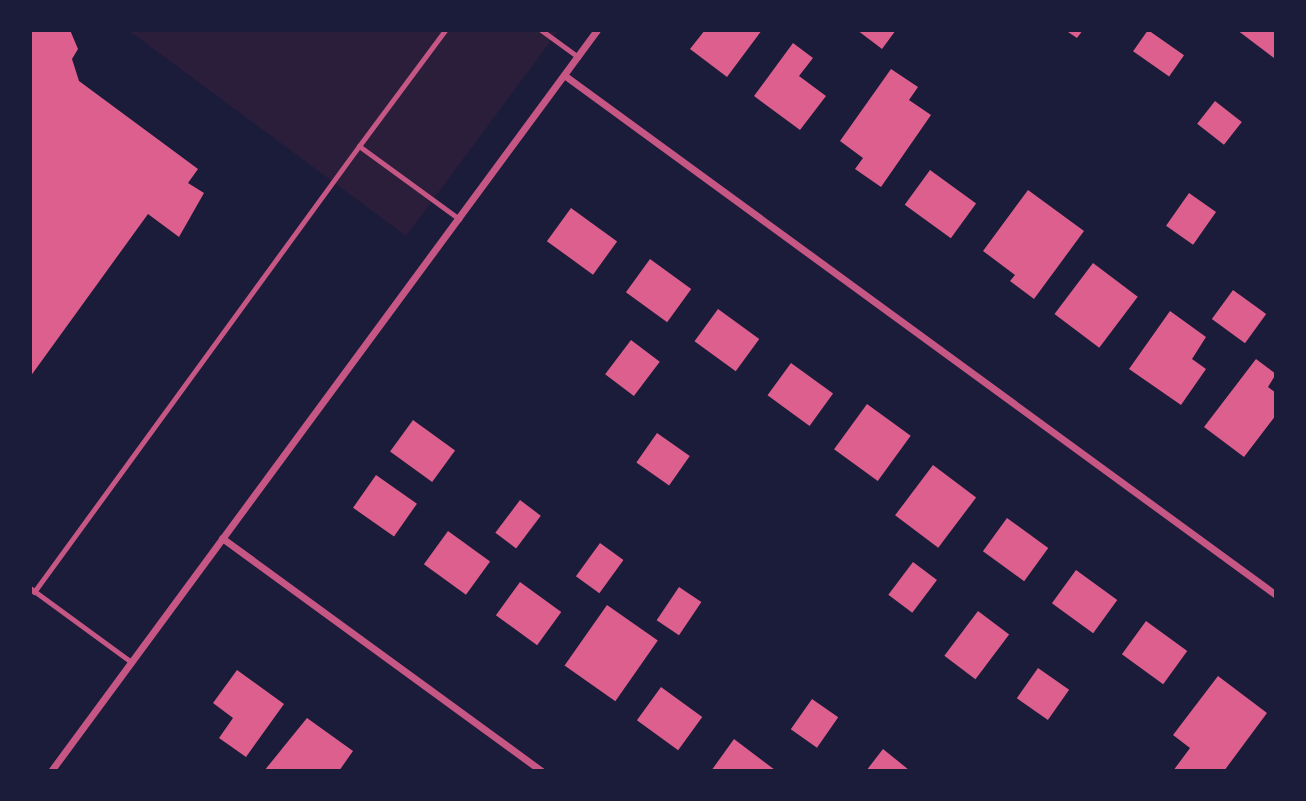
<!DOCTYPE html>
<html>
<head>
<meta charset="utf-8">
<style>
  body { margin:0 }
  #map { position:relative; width:1306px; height:801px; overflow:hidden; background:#1b1b3a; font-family:Cabin,sans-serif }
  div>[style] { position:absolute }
  .green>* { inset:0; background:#2a1e3b }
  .building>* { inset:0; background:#dd5f8e; transform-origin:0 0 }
  .service>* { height:5px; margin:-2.5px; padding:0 2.5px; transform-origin:2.5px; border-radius:2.5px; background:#c65784 }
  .minor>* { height:7px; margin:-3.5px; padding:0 3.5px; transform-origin:3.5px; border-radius:3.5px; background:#c65784 }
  span { translate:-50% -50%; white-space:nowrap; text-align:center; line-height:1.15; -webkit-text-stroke:6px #1b1b3a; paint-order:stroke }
  .frame { position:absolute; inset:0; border:32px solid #1b1b3a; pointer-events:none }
</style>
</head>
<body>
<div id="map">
  <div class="green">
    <div style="clip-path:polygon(128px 30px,559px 30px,406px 236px)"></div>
  </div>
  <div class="building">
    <div style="clip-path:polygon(30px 30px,70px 30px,78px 49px,72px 59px,79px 81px,198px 169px,188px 183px,204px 193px,179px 237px,148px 214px,30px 377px)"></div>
    <div style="clip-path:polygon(705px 30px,762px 30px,727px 77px,690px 49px)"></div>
    <div style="clip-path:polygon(857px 30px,896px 30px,882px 49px)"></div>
    <div style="clip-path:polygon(1065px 30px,1083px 30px,1077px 38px)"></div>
    <div style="left:1148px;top:30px;width:44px;height:26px;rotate:35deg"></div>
    <div style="clip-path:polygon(1237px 30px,1276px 30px,1276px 55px,1274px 58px)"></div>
    <div style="clip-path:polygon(793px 43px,813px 58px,799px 76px,826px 96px,800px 130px,754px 96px)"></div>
    <div style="clip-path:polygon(891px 69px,918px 87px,909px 100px,931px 115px,881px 187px,855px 169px,863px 158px,840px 141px)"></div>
    <div style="left:1215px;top:101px;width:34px;height:29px;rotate:38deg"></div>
    <div style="left:930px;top:170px;width:57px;height:43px;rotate:36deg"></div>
    <div style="clip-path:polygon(1028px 190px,1084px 231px,1034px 299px,1010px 281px,1015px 275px,983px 251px)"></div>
    <div style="left:1189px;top:193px;width:33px;height:40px;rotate:35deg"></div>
    <div style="left:571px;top:208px;width:57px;height:41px;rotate:36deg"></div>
    <div style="left:650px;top:259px;width:51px;height:41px;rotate:36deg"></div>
    <div style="left:1093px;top:263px;width:56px;height:64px;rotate:37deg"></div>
    <div style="left:1233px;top:290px;width:41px;height:36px;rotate:36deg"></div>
    <div style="left:718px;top:309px;width:51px;height:40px;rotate:36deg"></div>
    <div style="clip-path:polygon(1170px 311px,1206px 337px,1192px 359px,1206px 369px,1181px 405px,1129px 369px)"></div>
    <div style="left:631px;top:340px;width:36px;height:43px;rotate:37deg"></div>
    <div style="clip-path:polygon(1256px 359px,1276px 374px,1268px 387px,1276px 393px,1276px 415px,1244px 457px,1204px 427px)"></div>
    <div style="left:791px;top:363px;width:52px;height:40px;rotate:36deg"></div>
    <div style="left:867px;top:404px;width:54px;height:56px;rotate:36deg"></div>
    <div style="left:413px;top:420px;width:52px;height:39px;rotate:36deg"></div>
    <div style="left:657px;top:433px;width:40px;height:36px;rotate:35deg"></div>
    <div style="left:933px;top:465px;width:54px;height:63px;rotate:37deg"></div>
    <div style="left:376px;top:475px;width:50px;height:40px;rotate:35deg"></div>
    <div style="left:520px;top:500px;width:26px;height:41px;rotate:37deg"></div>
    <div style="left:1007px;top:518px;width:51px;height:41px;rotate:36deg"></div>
    <div style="left:448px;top:531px;width:52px;height:41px;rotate:36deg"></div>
    <div style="left:600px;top:543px;width:29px;height:41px;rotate:36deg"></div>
    <div style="left:913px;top:562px;width:30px;height:41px;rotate:37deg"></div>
    <div style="left:1076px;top:570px;width:51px;height:41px;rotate:36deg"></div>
    <div style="left:520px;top:582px;width:51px;height:41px;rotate:36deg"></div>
    <div style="left:679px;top:587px;width:27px;height:40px;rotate:34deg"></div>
    <div style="left:607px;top:605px;width:62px;height:74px;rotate:35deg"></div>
    <div style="left:978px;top:611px;width:39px;height:56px;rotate:37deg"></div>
    <div style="left:1146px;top:621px;width:51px;height:41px;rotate:36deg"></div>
    <div style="left:1038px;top:668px;width:38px;height:37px;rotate:35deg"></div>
    <div style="clip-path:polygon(237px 670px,284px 704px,246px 757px,219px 738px,233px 718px,213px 703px)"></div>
    <div style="clip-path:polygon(1218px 676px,1267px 713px,1224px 771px,1173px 771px,1190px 748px,1173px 735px)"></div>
    <div style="left:661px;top:687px;width:51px;height:41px;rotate:36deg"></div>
    <div style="left:812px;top:699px;width:32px;height:37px;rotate:35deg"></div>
    <div style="clip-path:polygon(307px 718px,353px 751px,339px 771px,264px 771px)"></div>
    <div style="clip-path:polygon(734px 739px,775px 770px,774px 771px,711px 771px)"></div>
    <div style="clip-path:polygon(883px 749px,909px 770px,908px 771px,866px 771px)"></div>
  </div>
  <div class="service">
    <div style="left:541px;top:30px;width:46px;rotate:36.1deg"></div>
    <div style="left:359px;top:146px;width:144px;rotate:-53.4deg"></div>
    <div style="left:30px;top:588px;width:125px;rotate:36.2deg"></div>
    <div style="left:34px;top:592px;width:552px;rotate:-53.92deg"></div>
    <div style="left:359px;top:146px;width:124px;rotate:36.1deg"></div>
  </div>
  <div class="minor">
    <div style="left:564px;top:75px;width:882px;rotate:36.14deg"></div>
    <div style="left:222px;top:538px;width:396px;rotate:36.1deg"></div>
    <div style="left:51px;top:771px;width:920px;rotate:-53.62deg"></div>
  </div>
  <div class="frame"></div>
</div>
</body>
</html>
